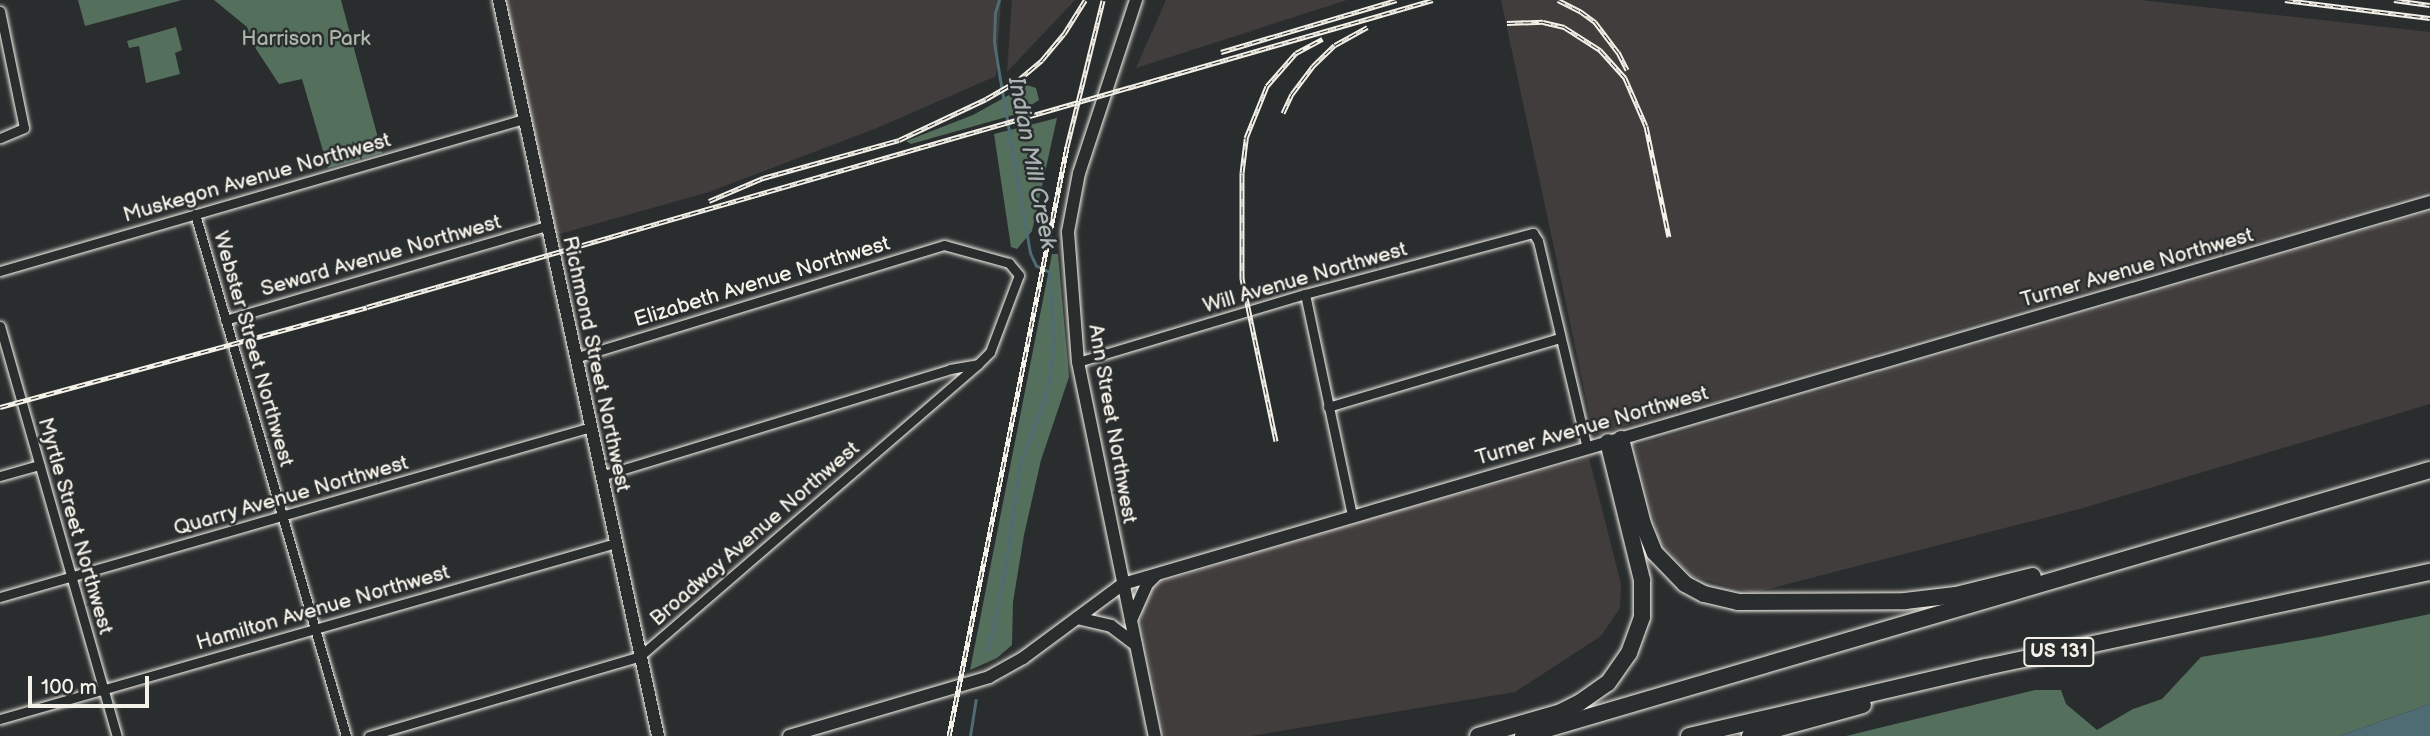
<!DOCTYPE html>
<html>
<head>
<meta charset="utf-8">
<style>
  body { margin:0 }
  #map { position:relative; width:2430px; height:736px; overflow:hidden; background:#2a2d2e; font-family:"Balsamiq Sans",sans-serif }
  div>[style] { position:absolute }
  .built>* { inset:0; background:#403d3c }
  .green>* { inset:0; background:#556f5d }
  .water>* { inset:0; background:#4f6b74 }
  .stream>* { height:2.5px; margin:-1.25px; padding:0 1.25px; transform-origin:1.25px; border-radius:1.25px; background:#4f6b74 }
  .roads { filter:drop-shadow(0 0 2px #f4f1e8) drop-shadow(0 0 2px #f4f1e8) }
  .street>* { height:9px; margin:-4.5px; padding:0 4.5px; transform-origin:4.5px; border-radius:4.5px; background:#2a2d2e }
  .secondary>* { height:12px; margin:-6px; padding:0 6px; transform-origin:6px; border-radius:6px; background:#2a2d2e }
  .highway>* { height:16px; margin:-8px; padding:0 8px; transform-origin:8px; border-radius:8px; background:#2a2d2e }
  .rail>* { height:5px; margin-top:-2.5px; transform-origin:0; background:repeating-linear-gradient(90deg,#2a2d2e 0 8px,#f4f1e8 0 16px); box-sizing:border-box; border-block:2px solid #f4f1e8 }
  span { translate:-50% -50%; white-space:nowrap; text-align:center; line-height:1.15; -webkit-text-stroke:5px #2a2d2e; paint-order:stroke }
  .shield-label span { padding:2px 5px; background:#2a2d2e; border:2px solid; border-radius:5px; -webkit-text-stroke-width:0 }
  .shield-label { font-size:19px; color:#f4f1e8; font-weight:700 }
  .park-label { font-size:21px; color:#acb6a9 }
  .street-label { font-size:21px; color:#f4f1e8 }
  .water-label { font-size:23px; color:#aab5b4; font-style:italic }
  .scale { position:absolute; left:28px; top:676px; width:121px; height:32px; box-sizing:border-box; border:4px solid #f4f1e8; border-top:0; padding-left:9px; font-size:21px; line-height:24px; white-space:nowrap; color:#f4f1e8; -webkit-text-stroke:5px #2a2d2e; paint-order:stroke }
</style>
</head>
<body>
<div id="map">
  <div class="built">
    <div style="clip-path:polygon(504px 0,1001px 0,996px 76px,877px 128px,709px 192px,556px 235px)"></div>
    <div style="clip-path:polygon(1012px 0,1075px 0,1007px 72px)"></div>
    <div style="clip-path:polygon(1166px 0,1347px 0,1136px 68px)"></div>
    <div style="clip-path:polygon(1501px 0,2140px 0,2430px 32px,2430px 191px,1594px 435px)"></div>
    <div style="clip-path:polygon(2430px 211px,2430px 404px,2083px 508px,1753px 593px,1691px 576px,1659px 540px,1635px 446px)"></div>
    <div style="clip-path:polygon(1589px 458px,1621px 584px,1620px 608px,1601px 636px,1515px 692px,1251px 736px,1165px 736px,1142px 627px,1141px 605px,1149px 586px,1371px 518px)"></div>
  </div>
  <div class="green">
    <div style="clip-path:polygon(78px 0,182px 0,85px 26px)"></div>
    <div style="clip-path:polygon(214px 0,341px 0,382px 153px,328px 168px,302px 79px,279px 84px,256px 49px,247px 27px)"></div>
    <div style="clip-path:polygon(176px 27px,182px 50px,175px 53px,180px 74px,146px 83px,139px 46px,129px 48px,127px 41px)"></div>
    <div style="clip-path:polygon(1027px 85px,1036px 88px,1039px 100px,1017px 114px,911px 144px,906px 141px,973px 115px)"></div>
    <div style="clip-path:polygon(1057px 118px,1032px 231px,1017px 249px,1011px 247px,994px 134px)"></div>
    <div style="clip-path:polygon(1052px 254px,1058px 254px,1069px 377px,1041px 460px,1024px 535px,1013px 602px,1012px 645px,997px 658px,970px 670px)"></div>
    <div style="clip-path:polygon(2430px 614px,2430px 704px,2339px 736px,1846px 736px,2035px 690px,2061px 690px,2066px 704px,2097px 730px,2133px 709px,2162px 699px,2201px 657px,2320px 637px)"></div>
  </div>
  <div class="water">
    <div style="clip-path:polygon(2430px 704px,2430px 736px,2339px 736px)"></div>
  </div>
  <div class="stream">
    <div style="left:988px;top:651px;width:77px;rotate:-78deg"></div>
    <div style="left:1004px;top:576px;width:113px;rotate:-81.9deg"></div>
    <div style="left:1020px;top:464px;width:80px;rotate:-69.5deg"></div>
    <div style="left:1048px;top:389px;width:48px;rotate:-82.9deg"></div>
    <div style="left:1054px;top:341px;width:69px;rotate:-94.1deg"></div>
    <div style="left:1049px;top:272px;width:14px;rotate:-155deg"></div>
    <div style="left:1036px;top:266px;width:14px;rotate:-115deg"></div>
    <div style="left:1030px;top:253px;width:176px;rotate:-99.8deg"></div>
    <div style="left:1000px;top:80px;width:39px;rotate:-99deg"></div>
    <div style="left:994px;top:41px;width:28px;rotate:-88deg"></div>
    <div style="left:995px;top:13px;width:14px;rotate:-73deg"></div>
    <div style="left:970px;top:736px;width:36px;rotate:-81deg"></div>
  </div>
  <div class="roads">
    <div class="street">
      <div style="left:0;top:11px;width:119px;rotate:78.4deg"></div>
      <div style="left:24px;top:128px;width:26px;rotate:157deg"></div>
      <div style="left:195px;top:214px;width:543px;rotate:73.87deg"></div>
      <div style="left:0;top:271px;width:546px;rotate:-16.18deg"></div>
      <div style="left:1305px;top:294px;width:226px;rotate:78deg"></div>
      <div style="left:225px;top:320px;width:334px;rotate:-16.3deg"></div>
      <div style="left:0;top:326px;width:426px;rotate:74.1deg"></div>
      <div style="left:1078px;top:362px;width:237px;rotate:-16.7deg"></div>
      <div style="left:1305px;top:294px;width:236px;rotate:-15deg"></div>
      <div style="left:1533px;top:233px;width:9px;rotate:58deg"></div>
      <div style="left:1538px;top:241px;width:213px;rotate:76.7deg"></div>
      <div style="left:1328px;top:407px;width:242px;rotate:-16.6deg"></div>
      <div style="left:0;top:476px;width:41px;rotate:-15.8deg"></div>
      <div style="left:601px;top:476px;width:365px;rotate:-17deg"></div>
      <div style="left:950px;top:369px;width:28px;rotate:-10deg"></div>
      <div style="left:0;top:597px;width:615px;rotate:-16.05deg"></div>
      <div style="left:0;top:719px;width:641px;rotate:-15.95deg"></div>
      <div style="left:369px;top:736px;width:283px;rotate:-16.4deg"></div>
      <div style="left:640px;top:656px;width:447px;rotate:-40.8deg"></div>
      <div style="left:978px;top:364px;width:17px;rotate:-45deg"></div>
      <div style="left:990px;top:352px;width:82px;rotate:-69.4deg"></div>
      <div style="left:1019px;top:275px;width:16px;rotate:-130deg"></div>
      <div style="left:1009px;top:263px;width:67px;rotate:-164.5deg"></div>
      <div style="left:944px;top:245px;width:386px;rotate:163deg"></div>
    </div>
    <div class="secondary">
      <div style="left:499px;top:0;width:753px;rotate:77.81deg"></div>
      <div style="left:1136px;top:0;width:182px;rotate:108.2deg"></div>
      <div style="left:1079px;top:173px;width:60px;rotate:100.6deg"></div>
      <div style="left:1068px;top:232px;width:130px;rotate:85.6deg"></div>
      <div style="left:1078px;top:362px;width:382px;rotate:78.4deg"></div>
      <div style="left:1077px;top:618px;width:35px;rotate:13deg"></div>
      <div style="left:1111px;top:626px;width:31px;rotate:37deg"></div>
      <div style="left:1131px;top:620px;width:39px;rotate:-66deg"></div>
      <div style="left:1147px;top:584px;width:13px;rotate:-45deg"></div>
      <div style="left:789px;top:736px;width:209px;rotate:-16.4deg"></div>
      <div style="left:989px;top:677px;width:39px;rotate:-29deg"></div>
      <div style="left:1023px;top:658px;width:124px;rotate:-36.5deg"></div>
      <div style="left:1123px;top:584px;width:1362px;rotate:-16.29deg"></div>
    </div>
    <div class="highway">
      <div style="left:1621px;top:439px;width:88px;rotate:75.5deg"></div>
      <div style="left:1643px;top:524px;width:31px;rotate:68deg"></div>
      <div style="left:1655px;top:553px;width:43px;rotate:45.9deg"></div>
      <div style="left:1685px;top:584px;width:21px;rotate:28deg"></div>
      <div style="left:1704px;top:594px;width:35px;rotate:13deg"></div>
      <div style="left:1738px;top:602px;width:167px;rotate:-0.3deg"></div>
      <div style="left:1905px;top:601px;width:51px;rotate:-6.7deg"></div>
      <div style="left:1956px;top:595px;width:79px;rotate:-13.9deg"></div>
      <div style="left:1478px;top:736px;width:86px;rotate:-16.1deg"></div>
      <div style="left:1561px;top:712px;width:20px;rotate:-27deg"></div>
      <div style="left:1579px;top:703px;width:35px;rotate:-35deg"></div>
      <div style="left:1608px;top:683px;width:37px;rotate:-55deg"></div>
      <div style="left:1629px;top:653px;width:38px;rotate:-70deg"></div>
      <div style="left:1642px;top:617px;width:37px;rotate:-90deg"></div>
      <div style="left:1642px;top:580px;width:142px;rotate:-103.8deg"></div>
      <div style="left:1523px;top:736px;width:945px;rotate:-16.35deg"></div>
      <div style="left:1689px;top:736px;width:305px;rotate:-13.1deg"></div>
      <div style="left:1986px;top:667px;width:454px;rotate:-12.1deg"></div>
      <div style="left:1750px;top:736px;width:117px;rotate:-15.3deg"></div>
    </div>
  </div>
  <div class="rail">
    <div style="left:1558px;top:0;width:25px;rotate:27deg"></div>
    <div style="left:1580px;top:11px;width:19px;rotate:36deg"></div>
    <div style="left:1595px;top:22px;width:38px;rotate:53deg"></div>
    <div style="left:1618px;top:52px;width:20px;rotate:63deg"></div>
    <div style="left:2285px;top:0;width:146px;rotate:7.1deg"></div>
    <div style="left:2394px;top:0;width:36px;rotate:8deg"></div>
    <div style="left:1507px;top:23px;width:36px;rotate:-2deg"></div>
    <div style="left:1543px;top:22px;width:22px;rotate:13deg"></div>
    <div style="left:1564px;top:27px;width:43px;rotate:32.6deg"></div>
    <div style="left:1600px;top:50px;width:38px;rotate:48deg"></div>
    <div style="left:1625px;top:78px;width:52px;rotate:66.4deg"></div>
    <div style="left:1646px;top:126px;width:113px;rotate:78.3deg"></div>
    <div style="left:1221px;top:52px;width:183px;rotate:-16.5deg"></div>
    <div style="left:1283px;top:113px;width:21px;rotate:-65deg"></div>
    <div style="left:1292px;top:94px;width:35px;rotate:-53deg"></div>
    <div style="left:1313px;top:66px;width:30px;rotate:-44deg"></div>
    <div style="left:1335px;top:45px;width:37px;rotate:-29deg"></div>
    <div style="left:709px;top:201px;width:59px;rotate:-23.1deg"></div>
    <div style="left:763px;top:178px;width:141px;rotate:-15.6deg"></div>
    <div style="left:899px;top:140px;width:96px;rotate:-25.2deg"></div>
    <div style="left:986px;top:99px;width:34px;rotate:-30deg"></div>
    <div style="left:1016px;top:82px;width:34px;rotate:-40deg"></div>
    <div style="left:1042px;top:60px;width:34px;rotate:-50deg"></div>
    <div style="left:1064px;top:34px;width:40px;rotate:-58deg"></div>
    <div style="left:0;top:407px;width:380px;rotate:-15.2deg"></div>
    <div style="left:367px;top:307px;width:1109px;rotate:-16.07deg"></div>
    <div style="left:1276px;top:441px;width:167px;rotate:-101.8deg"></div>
    <div style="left:1242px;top:278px;width:105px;rotate:-90deg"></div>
    <div style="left:1242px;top:173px;width:35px;rotate:-83deg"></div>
    <div style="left:1246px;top:138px;width:56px;rotate:-68deg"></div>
    <div style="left:1267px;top:86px;width:44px;rotate:-48.7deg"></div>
    <div style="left:1296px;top:53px;width:30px;rotate:-28deg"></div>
    <div style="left:949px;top:736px;width:601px;rotate:-78.67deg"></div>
    <div style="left:1067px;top:147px;width:151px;rotate:-76.2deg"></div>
  </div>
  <div class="shield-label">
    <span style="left:2059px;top:652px">US 131</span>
  </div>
  <div class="park-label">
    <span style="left:306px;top:39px">Harrison Park</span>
  </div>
  <div class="street-label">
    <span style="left:257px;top:178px;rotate:-16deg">Muskegon Avenue Northwest</span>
    <span style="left:381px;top:256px;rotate:-16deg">Seward Avenue Northwest</span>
    <span style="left:2137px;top:268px;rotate:-16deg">Turner Avenue Northwest</span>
    <span style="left:1305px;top:278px;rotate:-16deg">Will Avenue Northwest</span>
    <span style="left:762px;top:282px;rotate:-17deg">Elizabeth Avenue Northwest</span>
    <span style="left:253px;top:349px;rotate:74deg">Webster Street Northwest</span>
    <span style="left:596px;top:364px;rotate:78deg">Richmond Street Northwest</span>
    <span style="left:1112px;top:424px;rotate:80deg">Ann Street Northwest</span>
    <span style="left:1592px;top:426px;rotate:-16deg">Turner Avenue Northwest</span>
    <span style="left:291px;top:496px;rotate:-16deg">Quarry Avenue Northwest</span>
    <span style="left:75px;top:526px;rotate:74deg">Myrtle Street Northwest</span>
    <span style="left:755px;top:534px;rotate:-41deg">Broadway Avenue Northwest</span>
    <span style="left:323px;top:608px;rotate:-16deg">Hamilton Avenue Northwest</span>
  </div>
  <div class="water-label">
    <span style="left:1032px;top:163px;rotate:79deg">Indian Mill Creek</span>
  </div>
  <div class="scale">100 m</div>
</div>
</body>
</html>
